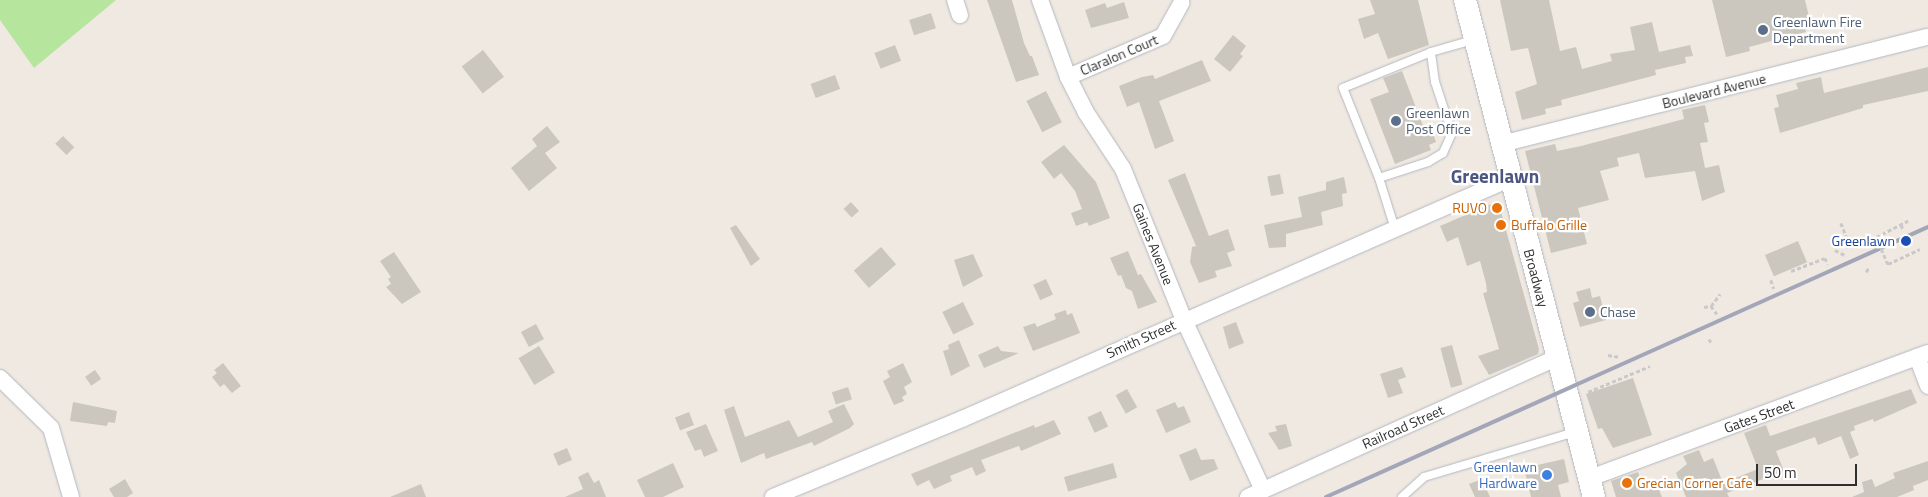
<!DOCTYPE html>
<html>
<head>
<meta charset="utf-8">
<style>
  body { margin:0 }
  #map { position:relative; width:1928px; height:497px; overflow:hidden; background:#efe9e1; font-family:"Titillium Web",sans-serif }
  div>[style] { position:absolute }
  .green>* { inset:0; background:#b6e59e }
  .building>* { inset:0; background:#cbc7bf; transform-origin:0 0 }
  .path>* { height:2.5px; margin-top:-1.25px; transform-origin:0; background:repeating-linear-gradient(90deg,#c9c9c9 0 4px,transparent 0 6.5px) }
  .roads { filter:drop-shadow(0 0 1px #b4b7c1) drop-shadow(0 0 1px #b4b7c1) }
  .lane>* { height:8px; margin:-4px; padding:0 4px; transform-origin:4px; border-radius:4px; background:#fff }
  .street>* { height:16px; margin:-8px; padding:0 8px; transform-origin:8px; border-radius:8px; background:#fff }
  .secondary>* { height:22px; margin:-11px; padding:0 11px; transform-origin:11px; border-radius:11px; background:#fff }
  .rail>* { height:4px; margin:-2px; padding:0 2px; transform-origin:2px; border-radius:2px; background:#a3a6b8 }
  .path-bridge>* { height:2.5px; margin-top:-1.25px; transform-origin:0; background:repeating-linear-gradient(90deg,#c9c9c9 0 4px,transparent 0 6.5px) }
  .dots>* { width:14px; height:14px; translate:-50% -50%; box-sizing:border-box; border:2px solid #fff; border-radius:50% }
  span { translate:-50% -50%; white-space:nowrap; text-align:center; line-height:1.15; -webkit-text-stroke:4.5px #fff; paint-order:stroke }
  .service-label { font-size:14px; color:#4e5e75 }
  .left { translate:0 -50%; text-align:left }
  .street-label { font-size:14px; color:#2e2e2e }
  .food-label { font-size:14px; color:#c56008 }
  .right { translate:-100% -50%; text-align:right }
  .transit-label { font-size:14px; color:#164399 }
  .shop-label { font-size:14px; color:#366cbe }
  .district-label { font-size:19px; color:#4d5680; font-weight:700 }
  .scale { position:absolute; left:1756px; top:464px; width:101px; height:22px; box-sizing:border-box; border:2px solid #2e2e2e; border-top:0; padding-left:6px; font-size:15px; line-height:18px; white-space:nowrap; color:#2e2e2e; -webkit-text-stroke:4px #fff; paint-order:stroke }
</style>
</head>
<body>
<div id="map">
  <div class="green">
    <div style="clip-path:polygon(0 0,116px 0,34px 68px,0 20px)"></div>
  </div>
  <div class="building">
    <div style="clip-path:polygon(987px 0,1012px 0,1024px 43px,1030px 56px,1032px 56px,1039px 75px,1016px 82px)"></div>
    <div style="clip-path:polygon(1370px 0,1418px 0,1429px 45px,1388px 59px,1378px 33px,1364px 39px,1358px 19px,1375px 14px)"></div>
    <div style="clip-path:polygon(1500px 0,1549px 0,1560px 51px,1576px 47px,1582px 69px,1612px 61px,1610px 54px,1635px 50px,1630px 27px,1652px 22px,1659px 52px,1690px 45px,1693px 56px,1685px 57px,1686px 63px,1655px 70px,1656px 75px,1561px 100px,1562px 105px,1545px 109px,1546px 114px,1522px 120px,1515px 92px,1537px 84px,1528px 48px,1511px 51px)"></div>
    <div style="clip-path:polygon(1712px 0,1805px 0,1811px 25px,1805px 27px,1806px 32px,1749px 47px,1750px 51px,1726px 57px)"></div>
    <div style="clip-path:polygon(1124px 2px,1129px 18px,1091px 28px,1085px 10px,1105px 3px,1107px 8px)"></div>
    <div style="left:931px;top:13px;width:16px;height:23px;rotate:72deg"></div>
    <div style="clip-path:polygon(1233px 35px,1246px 46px,1240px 54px,1243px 56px,1230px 72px,1214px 59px)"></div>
    <div style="left:895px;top:45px;width:17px;height:22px;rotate:69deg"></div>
    <div style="left:483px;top:50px;width:34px;height:27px;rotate:52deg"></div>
    <div style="clip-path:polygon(1202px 60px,1211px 81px,1159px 101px,1174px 141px,1155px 149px,1139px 102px,1127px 107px,1119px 86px,1142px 77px,1153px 75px,1155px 79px)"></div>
    <div style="clip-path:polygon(1928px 67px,1928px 91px,1863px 105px,1863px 108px,1780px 133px,1774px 108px,1779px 107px,1776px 95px,1798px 89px,1796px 83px,1821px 77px,1824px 93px)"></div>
    <div style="clip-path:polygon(1402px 71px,1425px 131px,1431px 128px,1436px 142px,1429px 145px,1431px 150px,1395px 164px,1370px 99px,1389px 92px,1383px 78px)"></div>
    <div style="left:835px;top:75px;width:15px;height:26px;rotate:70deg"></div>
    <div style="left:1046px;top:91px;width:35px;height:22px;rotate:63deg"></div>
    <div style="clip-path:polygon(1705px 105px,1709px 122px,1704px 123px,1708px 142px,1700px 143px,1705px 168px,1719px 165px,1725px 192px,1702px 201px,1695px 171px,1645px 178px,1639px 153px,1617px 158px,1619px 166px,1600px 171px,1609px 200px,1578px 208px,1587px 244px,1551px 253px,1525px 151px,1555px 144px,1557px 151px,1581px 146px,1684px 119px,1682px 110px)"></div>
    <div style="clip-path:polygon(547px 126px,560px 142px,545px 153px,557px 168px,529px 191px,511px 168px,537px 146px,532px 139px)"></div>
    <div style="left:63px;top:136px;width:16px;height:11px;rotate:45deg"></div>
    <div style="clip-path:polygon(1064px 145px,1096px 182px,1110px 218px,1089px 226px,1087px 222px,1076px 226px,1071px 213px,1082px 209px,1075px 191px,1061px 173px,1054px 179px,1041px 162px)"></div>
    <div style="clip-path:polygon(1185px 173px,1209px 236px,1228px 229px,1235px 250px,1227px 253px,1232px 266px,1215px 271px,1217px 277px,1199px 283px,1190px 262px,1192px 247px,1196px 246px,1168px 180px)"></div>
    <div style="left:1280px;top:174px;width:20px;height:13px;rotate:79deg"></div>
    <div style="clip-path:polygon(1344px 177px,1347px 193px,1342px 194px,1343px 206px,1321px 212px,1323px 225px,1286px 234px,1286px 247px,1269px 248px,1264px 225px,1302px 217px,1298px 197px,1326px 190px,1326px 182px)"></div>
    <div style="clip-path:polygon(1498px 201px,1539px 349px,1538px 354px,1489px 375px,1478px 356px,1499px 349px,1483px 293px,1487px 292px,1486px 283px,1480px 261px,1467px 266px,1458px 237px,1447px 242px,1440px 226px)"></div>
    <div style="left:851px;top:202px;width:12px;height:10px;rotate:48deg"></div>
    <div style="clip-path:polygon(736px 225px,760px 259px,751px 266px,730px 228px)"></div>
    <div style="left:1798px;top:241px;width:23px;height:36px;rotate:67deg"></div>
    <div style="left:881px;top:247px;width:23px;height:36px;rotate:49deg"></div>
    <div style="clip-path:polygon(1128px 251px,1138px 275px,1141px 274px,1157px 302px,1138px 309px,1132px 291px,1126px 288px,1121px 275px,1118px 276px,1110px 258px)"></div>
    <div style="clip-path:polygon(394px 252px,421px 292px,402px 304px,386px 287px,391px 284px,388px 279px,391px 277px,380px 261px)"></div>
    <div style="clip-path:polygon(973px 254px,983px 276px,963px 287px,954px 260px)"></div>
    <div style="left:1046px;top:279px;width:17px;height:14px;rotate:66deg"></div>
    <div style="clip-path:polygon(1590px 288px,1592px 298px,1600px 296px,1606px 320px,1580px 327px,1573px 303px,1579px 301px,1576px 292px)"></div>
    <div style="left:963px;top:302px;width:25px;height:23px;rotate:64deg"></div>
    <div style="clip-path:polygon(1066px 310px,1067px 315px,1072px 313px,1080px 333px,1033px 351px,1023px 327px,1035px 323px,1037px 327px,1056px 319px,1054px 314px)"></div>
    <div style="clip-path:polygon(1236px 322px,1244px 343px,1229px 349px,1223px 327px)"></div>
    <div style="left:536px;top:324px;width:17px;height:17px;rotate:62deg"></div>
    <div style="clip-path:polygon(959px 340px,970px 366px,951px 376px,943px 351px,949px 349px,948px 345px)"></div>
    <div style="left:1452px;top:345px;width:41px;height:12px;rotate:75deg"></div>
    <div style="left:539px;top:346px;width:31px;height:24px;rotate:59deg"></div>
    <div style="clip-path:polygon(998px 346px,1001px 351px,1019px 353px,984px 368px,978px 355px)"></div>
    <div style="clip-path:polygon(223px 363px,241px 386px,232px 393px,224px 384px,220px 387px,212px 377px,217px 373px,214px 370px)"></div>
    <div style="clip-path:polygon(903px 363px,912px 382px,904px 387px,907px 394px,902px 397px,904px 401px,894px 405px,883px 381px,890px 377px,887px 371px)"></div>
    <div style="clip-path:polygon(1402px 367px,1406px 377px,1398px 380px,1403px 393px,1388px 398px,1380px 374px)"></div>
    <div style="left:95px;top:370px;width:11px;height:12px;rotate:56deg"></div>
    <div style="clip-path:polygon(1633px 378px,1652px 435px,1613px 448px,1602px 428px,1598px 429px,1586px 394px)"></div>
    <div style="left:848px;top:387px;width:13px;height:17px;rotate:72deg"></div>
    <div style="left:1127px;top:389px;width:21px;height:13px;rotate:61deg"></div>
    <div style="clip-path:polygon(1911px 389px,1917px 403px,1874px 422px,1873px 419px,1854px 426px,1855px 430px,1850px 432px,1859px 455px,1850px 459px,1841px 436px,1818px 445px,1815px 437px,1776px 451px,1784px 471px,1727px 493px,1729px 497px,1686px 497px,1676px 473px,1687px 464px,1683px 456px,1699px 450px,1704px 462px,1713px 458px,1723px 483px,1758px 469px,1744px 433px,1766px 425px,1770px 436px)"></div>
    <div style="clip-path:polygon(73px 402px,117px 411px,115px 423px,108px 422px,107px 426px,70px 421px)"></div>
    <div style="clip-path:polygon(1175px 402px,1178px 408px,1184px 406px,1191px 422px,1166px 433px,1156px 410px)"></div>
    <div style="clip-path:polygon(844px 404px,854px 424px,850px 428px,814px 446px,812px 442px,766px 459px,764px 453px,741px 463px,724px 410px,734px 406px,745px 437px,789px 420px,798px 437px,833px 422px,828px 411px)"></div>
    <div style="left:1101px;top:411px;width:17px;height:15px;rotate:65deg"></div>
    <div style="left:689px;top:412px;width:14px;height:15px;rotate:69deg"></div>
    <div style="clip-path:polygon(1054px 420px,1061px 434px,1021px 451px,1019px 446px,981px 460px,986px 471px,976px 476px,972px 467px,950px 476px,952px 481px,934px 489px,929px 480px,917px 486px,911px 474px,1034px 425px,1035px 428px)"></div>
    <div style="clip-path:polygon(706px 424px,718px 451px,704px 457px,701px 449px,695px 451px,686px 432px)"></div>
    <div style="clip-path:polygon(1286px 424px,1292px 446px,1279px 450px,1268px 433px,1277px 431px,1275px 426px)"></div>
    <div style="left:567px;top:448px;width:13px;height:15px;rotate:67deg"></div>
    <div style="clip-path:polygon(1196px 448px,1201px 460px,1214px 459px,1218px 469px,1190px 481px,1179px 455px)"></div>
    <div style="clip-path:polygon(1564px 459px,1569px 482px,1558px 485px,1561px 497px,1531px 497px,1524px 468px)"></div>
    <div style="clip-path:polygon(1928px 461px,1928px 480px,1913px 486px,1914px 490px,1897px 497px,1852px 497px,1864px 492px,1862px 482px,1872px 479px,1875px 487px,1895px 478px,1893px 473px)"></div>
    <div style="clip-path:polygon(673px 463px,684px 487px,663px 497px,645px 497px,637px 480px)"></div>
    <div style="left:1113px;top:463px;width:15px;height:51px;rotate:74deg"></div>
    <div style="clip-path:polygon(588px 472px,594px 483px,599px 480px,606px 497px,565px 497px,583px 489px,578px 477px)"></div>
    <div style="clip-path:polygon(1638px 472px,1644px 490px,1657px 485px,1662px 497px,1616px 497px,1611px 481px)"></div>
    <div style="clip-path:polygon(125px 479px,133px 493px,127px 497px,114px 497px,109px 489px)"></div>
    <div style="clip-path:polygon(1482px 479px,1490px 497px,1475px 497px,1469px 484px)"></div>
    <div style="clip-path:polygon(421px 484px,426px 497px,390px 497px)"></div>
  </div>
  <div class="path">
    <div style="left:1841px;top:223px;width:22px;rotate:68deg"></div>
    <div style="left:1901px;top:225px;width:6px;rotate:59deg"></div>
    <div style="left:1876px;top:237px;width:36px;rotate:-27deg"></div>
    <div style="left:1835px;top:250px;width:13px;rotate:27deg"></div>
    <div style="left:1888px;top:264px;width:35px;rotate:-25deg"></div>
    <div style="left:1791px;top:271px;width:36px;rotate:-21deg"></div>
    <div style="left:1825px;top:258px;width:7px;rotate:63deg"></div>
    <div style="left:1866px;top:272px;width:6px;rotate:-59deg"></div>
    <div style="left:1771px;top:280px;width:9px;rotate:72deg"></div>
    <div style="left:1711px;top:306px;width:15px;rotate:-53deg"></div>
    <div style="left:1704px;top:307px;width:7px;rotate:-8deg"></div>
    <div style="left:1711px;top:306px;width:10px;rotate:53deg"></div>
    <div style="left:1709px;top:339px;width:4px;rotate:56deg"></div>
    <div style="left:1608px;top:355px;width:13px;rotate:9deg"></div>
    <div style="left:1588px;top:392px;width:67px;rotate:-22.8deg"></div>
  </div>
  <div class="roads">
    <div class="lane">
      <div style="left:1379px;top:178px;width:97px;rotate:-111.8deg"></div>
      <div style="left:1343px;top:88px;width:95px;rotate:-22.2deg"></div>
      <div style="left:1431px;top:52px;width:44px;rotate:-15.9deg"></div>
      <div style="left:1395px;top:229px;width:53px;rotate:-107.4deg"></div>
      <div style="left:1379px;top:178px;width:52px;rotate:-18.1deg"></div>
      <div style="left:1428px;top:162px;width:17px;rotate:-31deg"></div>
      <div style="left:1443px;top:153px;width:22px;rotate:-66deg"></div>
      <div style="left:1452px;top:133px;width:54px;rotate:-108.4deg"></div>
      <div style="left:1435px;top:82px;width:30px;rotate:-98deg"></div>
      <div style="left:1402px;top:497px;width:30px;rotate:-42deg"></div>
      <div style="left:1424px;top:477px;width:158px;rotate:-16.6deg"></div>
    </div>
    <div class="street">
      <div style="left:955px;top:0;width:16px;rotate:72deg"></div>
      <div style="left:1040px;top:0;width:82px;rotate:70deg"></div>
      <div style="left:1068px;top:77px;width:38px;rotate:63deg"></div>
      <div style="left:1085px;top:111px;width:69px;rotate:56.8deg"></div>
      <div style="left:1123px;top:169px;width:163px;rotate:68deg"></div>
      <div style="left:1184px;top:320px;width:187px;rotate:65.1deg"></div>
      <div style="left:1068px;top:77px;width:103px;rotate:-23.3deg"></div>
      <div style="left:1163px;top:36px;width:38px;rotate:-61deg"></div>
      <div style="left:1501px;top:144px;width:440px;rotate:-14.1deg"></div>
      <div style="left:1917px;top:357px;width:31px;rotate:69deg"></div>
      <div style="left:0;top:378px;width:71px;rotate:44.4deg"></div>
      <div style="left:51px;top:428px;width:72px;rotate:73.8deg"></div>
      <div style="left:1590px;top:478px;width:360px;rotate:-20.3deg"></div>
      <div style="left:773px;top:497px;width:204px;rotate:-22.4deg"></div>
      <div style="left:962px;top:419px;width:597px;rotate:-23.69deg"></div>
      <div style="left:1248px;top:497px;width:340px;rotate:-24.3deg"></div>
    </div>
    <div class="secondary">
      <div style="left:1465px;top:0;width:513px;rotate:75.45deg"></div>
    </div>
  </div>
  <div class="rail">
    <div style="left:1326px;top:497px;width:660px;rotate:-24.16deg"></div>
  </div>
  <div class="path-bridge">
    <div style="left:1876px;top:237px;width:30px;rotate:66deg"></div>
  </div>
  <div class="dots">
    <div style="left:1763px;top:30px;background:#5c6f8a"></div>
    <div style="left:1396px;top:121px;background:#5c6f8a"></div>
    <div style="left:1497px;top:208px;background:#e8710a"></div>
    <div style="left:1501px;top:225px;background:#e8710a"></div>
    <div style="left:1906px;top:241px;background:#1a4fb4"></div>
    <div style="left:1590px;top:312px;background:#5c6f8a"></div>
    <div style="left:1547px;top:475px;background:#3f7fe0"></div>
    <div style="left:1627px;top:483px;background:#e8710a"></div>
  </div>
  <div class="service-label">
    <span class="left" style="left:1773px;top:30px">Greenlawn Fire<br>Department</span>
    <span class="left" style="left:1406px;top:121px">Greenlawn<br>Post Office</span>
    <span class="left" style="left:1600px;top:312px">Chase</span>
  </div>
  <div class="street-label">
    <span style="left:1119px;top:55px;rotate:-23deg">Claralon Court</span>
    <span style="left:1714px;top:91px;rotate:-14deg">Boulevard Avenue</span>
    <span style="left:1153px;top:244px;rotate:68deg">Gaines Avenue</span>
    <span style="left:1536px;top:278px;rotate:75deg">Broadway</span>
    <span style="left:1141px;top:339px;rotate:-24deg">Smith Street</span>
    <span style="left:1759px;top:416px;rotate:-20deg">Gates Street</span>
    <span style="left:1403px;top:427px;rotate:-24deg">Railroad Street</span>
  </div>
  <div class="food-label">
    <span class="right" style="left:1487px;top:208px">RUVO</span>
    <span class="left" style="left:1511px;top:225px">Buffalo Grille</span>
    <span class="left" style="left:1637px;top:483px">Grecian Corner Cafe</span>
  </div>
  <div class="transit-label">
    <span class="right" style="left:1895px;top:241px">Greenlawn</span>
  </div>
  <div class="shop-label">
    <span class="right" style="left:1537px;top:475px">Greenlawn<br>Hardware</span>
  </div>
  <div class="district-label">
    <span style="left:1495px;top:176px">Greenlawn</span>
  </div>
  <div class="scale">50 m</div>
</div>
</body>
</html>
